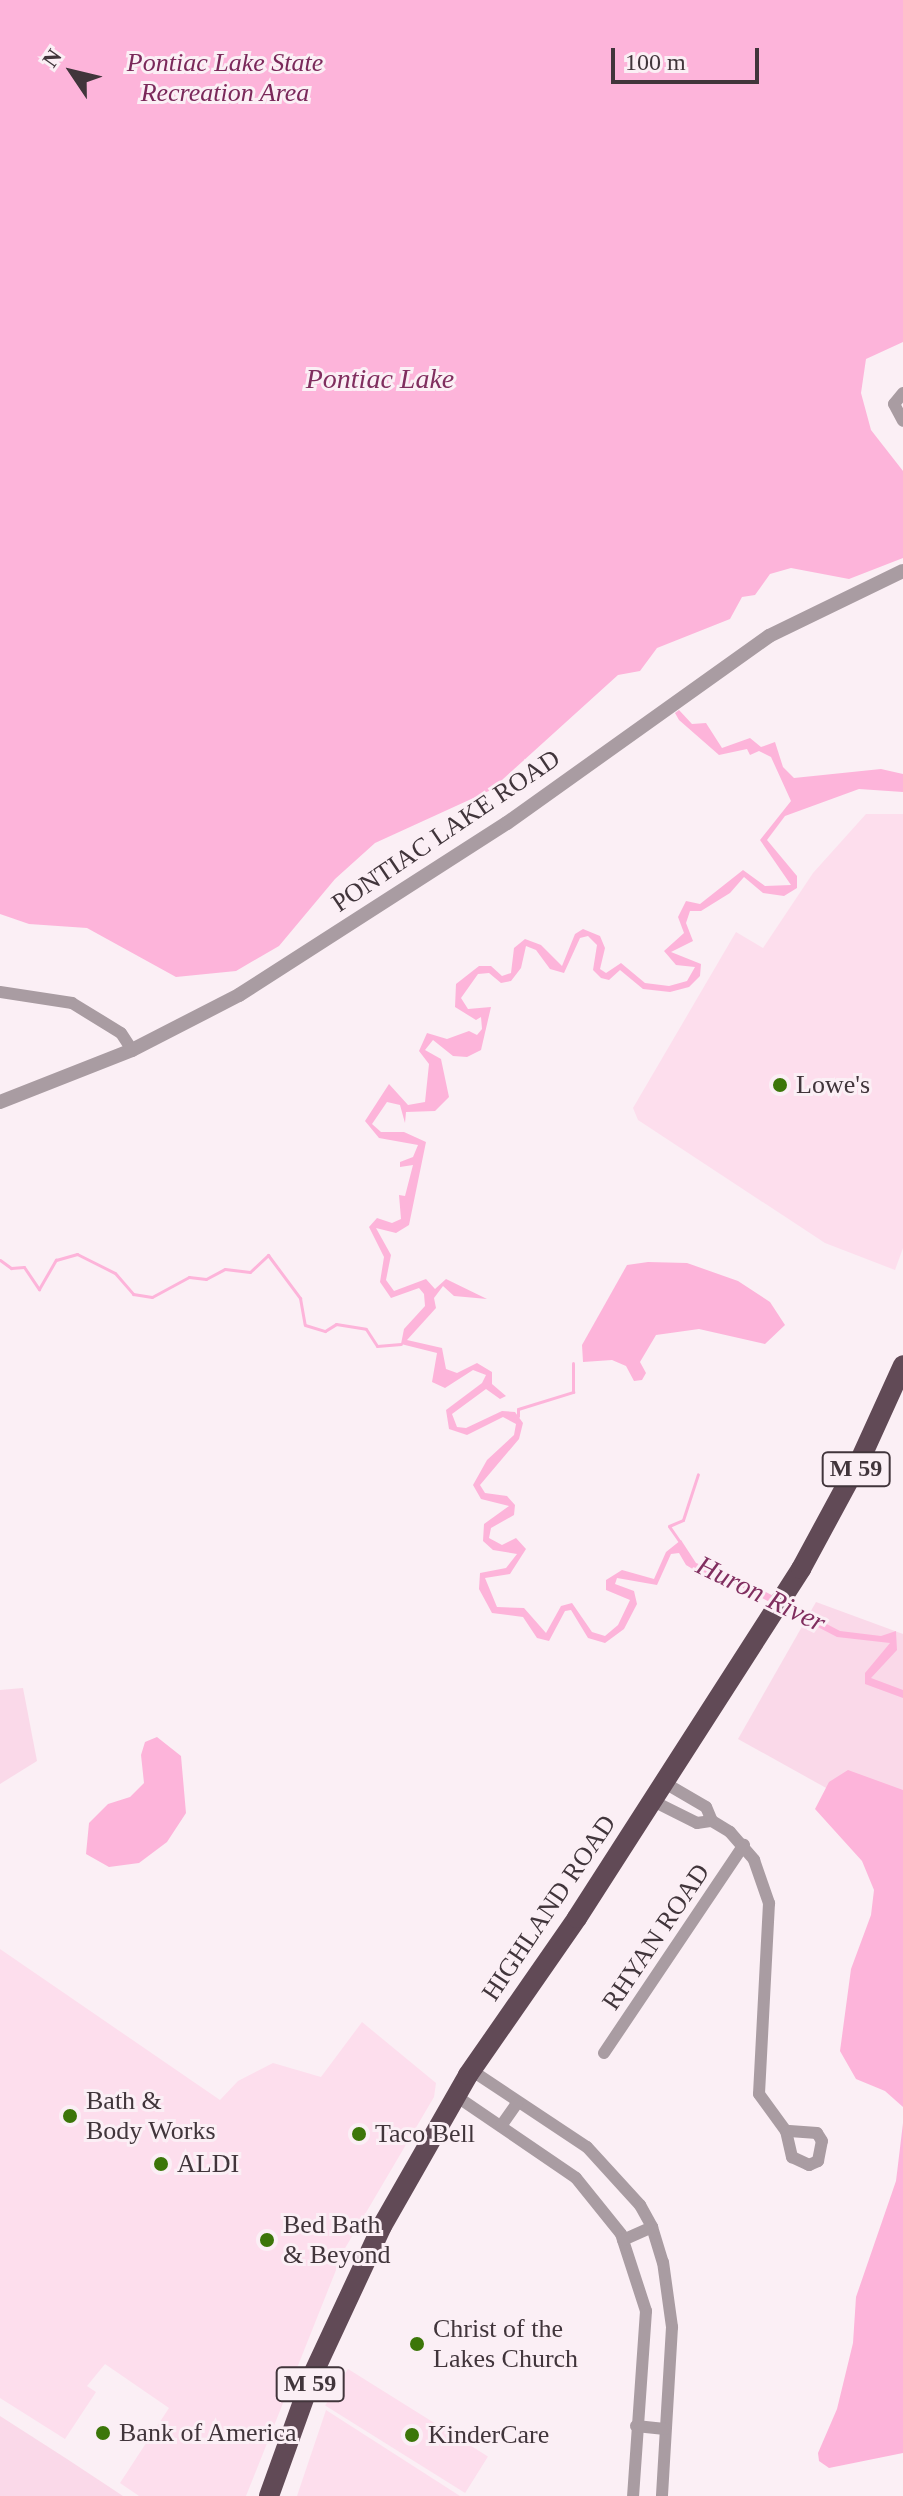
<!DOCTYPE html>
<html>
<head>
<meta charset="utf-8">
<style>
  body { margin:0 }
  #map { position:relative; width:903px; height:2496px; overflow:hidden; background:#fbeff5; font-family:"Times New Roman",serif }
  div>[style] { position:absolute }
  .built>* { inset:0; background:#fddeed; transform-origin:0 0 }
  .green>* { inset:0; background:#fad9e9 }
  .water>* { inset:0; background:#fdb4da }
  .stream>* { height:3px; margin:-1.5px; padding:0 1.5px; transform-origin:1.5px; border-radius:1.5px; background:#fdb4da }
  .minor>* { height:12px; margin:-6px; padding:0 6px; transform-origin:6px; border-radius:6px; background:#a99ca2 }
  .tertiary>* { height:14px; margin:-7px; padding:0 7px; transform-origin:7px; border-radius:7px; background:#a99ca2 }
  .trunk>* { height:20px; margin:-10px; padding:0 10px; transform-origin:10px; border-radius:10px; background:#614a56 }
  .dots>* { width:22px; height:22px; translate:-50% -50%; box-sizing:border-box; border:4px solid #fbeff5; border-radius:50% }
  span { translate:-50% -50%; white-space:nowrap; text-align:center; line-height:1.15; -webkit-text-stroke:6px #fbeff5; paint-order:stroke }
  .shield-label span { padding:2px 6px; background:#fbeff5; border:2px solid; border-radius:6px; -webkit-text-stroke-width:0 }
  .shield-label { font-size:24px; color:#41353b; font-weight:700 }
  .park-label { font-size:26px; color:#7a285a; font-style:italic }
  .street-label { font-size:26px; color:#41353b }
  .poi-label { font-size:26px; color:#41353b }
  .left { translate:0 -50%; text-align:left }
  .water-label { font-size:28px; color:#802e5f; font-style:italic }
  .north { position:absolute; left:32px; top:32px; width:80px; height:80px; -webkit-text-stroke:6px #fbeff5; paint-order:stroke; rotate:305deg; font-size:22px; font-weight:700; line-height:32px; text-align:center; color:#41353b }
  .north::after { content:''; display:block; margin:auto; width:28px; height:36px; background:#41353b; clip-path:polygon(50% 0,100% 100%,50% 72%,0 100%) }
  .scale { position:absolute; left:611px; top:48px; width:148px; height:36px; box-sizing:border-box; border:4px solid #41353b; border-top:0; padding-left:10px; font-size:24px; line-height:28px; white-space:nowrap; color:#41353b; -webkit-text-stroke:6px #fbeff5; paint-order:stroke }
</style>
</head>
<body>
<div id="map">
  <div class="built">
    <div style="clip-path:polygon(866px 814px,903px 814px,903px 1248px,895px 1270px,825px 1243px,638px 1120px,633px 1108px,736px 932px,763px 948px,813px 873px)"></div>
    <div style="clip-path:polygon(0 1949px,220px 2100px,238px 2081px,273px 2063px,321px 2077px,362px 2022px,436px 2083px,434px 2097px,344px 2250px,246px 2496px,139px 2496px,120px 2483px,169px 2408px,105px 2364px,87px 2386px,96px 2392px,65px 2439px,0 2398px)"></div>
    <div style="left:348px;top:2369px;width:165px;height:43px;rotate:32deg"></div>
    <div style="clip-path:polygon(326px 2410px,460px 2496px,297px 2496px)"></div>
  </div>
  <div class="green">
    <div style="clip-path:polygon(816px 1602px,903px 1634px,903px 1824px,837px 1794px,738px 1739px)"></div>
    <div style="clip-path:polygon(23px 1688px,37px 1761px,0 1784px,0 1690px)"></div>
    <div style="clip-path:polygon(0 2416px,67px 2459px,123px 2496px,0 2496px)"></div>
  </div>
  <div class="water">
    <div style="clip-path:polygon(0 0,903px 0,903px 342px,866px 359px,861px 393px,871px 430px,903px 471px,903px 558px,849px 579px,791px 568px,770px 574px,755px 595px,742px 597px,730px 619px,657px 648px,640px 671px,618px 675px,491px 790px,375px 843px,335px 879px,279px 946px,236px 971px,176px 977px,87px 928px,29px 924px,0 914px)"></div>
    <div style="clip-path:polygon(679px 710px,692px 724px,706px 723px,722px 748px,750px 738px,761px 747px,775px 742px,783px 767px,794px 778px,881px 769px,903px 774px,903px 792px,859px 789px,785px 816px,767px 840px,797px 876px,797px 888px,784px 896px,763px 893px,744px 877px,730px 893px,701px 911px,690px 911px,686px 923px,693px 941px,671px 952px,701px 964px,700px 976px,689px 987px,670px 992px,643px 989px,620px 970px,609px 980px,601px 978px,593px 970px,597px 945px,588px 936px,580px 938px,564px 973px,550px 969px,536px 950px,526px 946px,521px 968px,511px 981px,501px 983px,489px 973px,478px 974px,461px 998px,468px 1009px,491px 1007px,481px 1050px,467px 1057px,453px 1056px,433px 1040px,425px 1050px,441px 1059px,449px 1097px,435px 1111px,406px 1112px,405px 1123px,400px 1105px,387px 1102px,372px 1124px,381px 1132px,404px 1132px,426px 1142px,409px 1225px,396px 1233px,376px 1228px,391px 1255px,386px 1280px,394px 1291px,426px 1279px,435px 1289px,446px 1279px,487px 1299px,454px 1296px,443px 1286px,434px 1298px,436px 1308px,407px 1340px,442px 1348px,446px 1369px,457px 1373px,477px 1363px,492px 1372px,492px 1384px,506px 1396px,500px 1399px,486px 1389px,452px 1414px,457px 1427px,466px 1428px,502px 1411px,515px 1412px,523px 1423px,519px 1439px,480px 1485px,485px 1493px,507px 1496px,515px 1505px,514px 1515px,491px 1528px,489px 1538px,502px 1545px,516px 1538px,526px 1549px,510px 1574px,485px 1578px,497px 1607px,524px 1608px,546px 1633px,561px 1606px,572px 1603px,592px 1632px,605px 1636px,618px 1625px,630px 1600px,606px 1590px,606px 1580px,622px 1570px,654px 1579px,666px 1552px,681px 1540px,696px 1563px,743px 1580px,840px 1631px,881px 1636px,896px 1631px,897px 1650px,871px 1678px,903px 1690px,903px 1698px,865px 1684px,865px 1673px,890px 1643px,837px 1637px,743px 1588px,701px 1574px,686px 1565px,679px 1553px,671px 1554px,657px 1585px,617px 1578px,615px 1584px,634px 1591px,637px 1604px,624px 1629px,605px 1643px,588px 1638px,571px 1610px,565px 1611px,549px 1641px,537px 1638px,523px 1617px,492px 1613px,479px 1589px,480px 1573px,506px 1568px,517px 1554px,493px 1550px,483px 1541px,484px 1524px,509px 1506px,481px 1499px,473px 1485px,487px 1460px,514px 1435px,516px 1424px,503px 1417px,467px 1435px,449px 1429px,446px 1410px,482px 1383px,486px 1375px,473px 1370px,445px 1388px,432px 1382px,437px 1353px,401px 1344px,404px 1329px,425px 1306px,424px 1294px,419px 1288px,391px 1298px,380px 1282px,384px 1257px,369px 1227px,377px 1218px,392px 1223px,401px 1219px,399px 1195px,405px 1196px,413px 1165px,400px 1167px,400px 1162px,413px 1157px,418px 1145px,379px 1138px,365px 1121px,389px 1084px,408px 1105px,425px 1102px,429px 1064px,419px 1051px,427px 1033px,447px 1039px,469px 1031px,477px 1035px,482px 1029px,481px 1017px,476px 1020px,455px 1007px,456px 984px,479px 966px,491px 966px,502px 976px,511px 973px,514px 948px,525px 939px,541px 945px,562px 966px,575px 934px,583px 929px,600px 936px,605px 948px,600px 969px,606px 973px,621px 963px,645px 983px,669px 986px,687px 981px,695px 967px,676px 965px,664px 951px,684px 933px,678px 917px,686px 901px,700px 904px,743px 870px,765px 886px,791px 885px,760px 840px,791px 801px,771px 757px,759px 751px,750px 755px,747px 749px,719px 755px,679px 720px,675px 713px)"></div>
    <div style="clip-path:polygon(648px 1262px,687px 1263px,738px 1281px,770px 1302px,785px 1325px,765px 1344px,699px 1329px,656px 1335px,640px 1362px,646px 1373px,642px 1380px,634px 1381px,626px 1366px,612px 1360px,583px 1362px,582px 1345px,627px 1265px)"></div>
    <div style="clip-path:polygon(157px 1737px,181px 1756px,186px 1813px,167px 1842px,139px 1863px,109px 1867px,86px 1854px,89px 1823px,108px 1804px,130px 1797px,144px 1783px,141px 1755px,145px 1742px)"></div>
    <div style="clip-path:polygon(848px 1770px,903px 1790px,903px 2107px,885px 2091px,856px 2079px,840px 2051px,851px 1969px,871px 1915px,874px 1890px,862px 1861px,815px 1809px,829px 1782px)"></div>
    <div style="clip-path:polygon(903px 2123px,903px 2453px,829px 2468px,819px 2461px,818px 2453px,837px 2409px,853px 2343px,856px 2297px,896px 2181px)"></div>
  </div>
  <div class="stream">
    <div style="left:0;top:1260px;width:14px;rotate:36deg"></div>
    <div style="left:11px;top:1268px;width:13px;rotate:-4deg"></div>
    <div style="left:24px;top:1267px;width:27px;rotate:56deg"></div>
    <div style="left:39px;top:1289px;width:34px;rotate:-60deg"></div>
    <div style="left:56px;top:1260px;width:22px;rotate:-16deg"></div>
    <div style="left:77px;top:1254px;width:42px;rotate:26.6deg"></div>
    <div style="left:115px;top:1273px;width:28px;rotate:49deg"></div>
    <div style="left:133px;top:1294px;width:19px;rotate:9deg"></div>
    <div style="left:152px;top:1297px;width:42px;rotate:-28.4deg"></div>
    <div style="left:189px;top:1277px;width:17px;rotate:7deg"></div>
    <div style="left:206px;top:1279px;width:21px;rotate:-28deg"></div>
    <div style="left:225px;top:1269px;width:25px;rotate:7deg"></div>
    <div style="left:250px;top:1272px;width:25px;rotate:-43deg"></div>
    <div style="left:268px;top:1255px;width:54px;rotate:53.3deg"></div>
    <div style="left:300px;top:1298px;width:27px;rotate:80deg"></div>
    <div style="left:305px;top:1325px;width:21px;rotate:17deg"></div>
    <div style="left:325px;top:1331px;width:13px;rotate:-32deg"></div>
    <div style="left:336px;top:1324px;width:30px;rotate:9deg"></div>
    <div style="left:366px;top:1329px;width:20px;rotate:57deg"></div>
    <div style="left:377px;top:1346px;width:24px;rotate:-5deg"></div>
    <div style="left:518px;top:1416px;width:7px;rotate:-90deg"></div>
    <div style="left:518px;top:1409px;width:58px;rotate:-17.2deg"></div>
    <div style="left:573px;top:1392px;width:29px;rotate:-90deg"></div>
    <div style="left:680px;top:1542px;width:19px;rotate:-125deg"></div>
    <div style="left:669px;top:1526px;width:15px;rotate:-23deg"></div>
    <div style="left:683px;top:1520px;width:48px;rotate:-71.9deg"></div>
  </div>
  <div class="minor">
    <div style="left:903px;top:393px;width:14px;rotate:129deg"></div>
    <div style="left:894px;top:404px;width:19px;rotate:62deg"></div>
    <div style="left:0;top:992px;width:73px;rotate:8.7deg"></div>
    <div style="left:72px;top:1003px;width:57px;rotate:31.5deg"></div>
    <div style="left:121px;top:1033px;width:20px;rotate:57deg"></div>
    <div style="left:653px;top:1801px;width:49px;rotate:26.6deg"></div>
    <div style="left:697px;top:1823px;width:15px;rotate:-8deg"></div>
    <div style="left:712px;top:1821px;width:15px;rotate:-113deg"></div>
    <div style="left:706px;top:1807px;width:48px;rotate:-149.7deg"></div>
    <div style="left:712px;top:1821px;width:21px;rotate:31deg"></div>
    <div style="left:730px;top:1832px;width:37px;rotate:49deg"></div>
    <div style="left:754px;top:1860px;width:46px;rotate:70.8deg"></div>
    <div style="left:769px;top:1903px;width:191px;rotate:93deg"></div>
    <div style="left:759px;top:2094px;width:46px;rotate:53.9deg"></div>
    <div style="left:786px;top:2131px;width:27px;rotate:77deg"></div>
    <div style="left:792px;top:2157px;width:19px;rotate:25deg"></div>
    <div style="left:809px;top:2165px;width:10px;rotate:-24deg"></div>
    <div style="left:818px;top:2161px;width:20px;rotate:-79deg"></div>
    <div style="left:822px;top:2141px;width:9px;rotate:-122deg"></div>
    <div style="left:817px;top:2133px;width:31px;rotate:-176deg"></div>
    <div style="left:604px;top:2053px;width:251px;rotate:-56.1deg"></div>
    <div style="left:471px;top:2070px;width:139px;rotate:33.6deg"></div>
    <div style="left:587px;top:2147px;width:79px;rotate:47.6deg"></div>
    <div style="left:640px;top:2205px;width:25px;rotate:61deg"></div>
    <div style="left:652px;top:2227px;width:37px;rotate:73deg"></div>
    <div style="left:663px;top:2262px;width:66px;rotate:82.1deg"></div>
    <div style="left:672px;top:2327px;width:169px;rotate:93.4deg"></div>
    <div style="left:456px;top:2096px;width:145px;rotate:34.3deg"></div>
    <div style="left:576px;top:2178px;width:72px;rotate:51.2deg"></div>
    <div style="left:621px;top:2234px;width:81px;rotate:72deg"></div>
    <div style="left:646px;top:2311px;width:185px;rotate:94deg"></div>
    <div style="left:501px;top:2126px;width:29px;rotate:-55deg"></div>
    <div style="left:623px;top:2240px;width:32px;rotate:-24deg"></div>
    <div style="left:636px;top:2426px;width:29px;rotate:6deg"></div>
  </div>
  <div class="tertiary">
    <div style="left:0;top:1102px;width:142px;rotate:-21.5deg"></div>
    <div style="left:132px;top:1050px;width:120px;rotate:-27.2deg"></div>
    <div style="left:239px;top:995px;width:318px;rotate:-32.7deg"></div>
    <div style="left:507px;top:823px;width:322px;rotate:-35.5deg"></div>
    <div style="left:769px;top:636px;width:149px;rotate:-25.9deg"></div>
  </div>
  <div class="trunk">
    <div style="left:269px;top:2496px;width:130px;rotate:-70.2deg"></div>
    <div style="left:313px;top:2374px;width:163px;rotate:-65deg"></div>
    <div style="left:382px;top:2226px;width:174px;rotate:-60.3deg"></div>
    <div style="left:468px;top:2075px;width:191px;rotate:-55.2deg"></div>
    <div style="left:577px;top:1918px;width:415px;rotate:-57.3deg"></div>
    <div style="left:801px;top:1569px;width:124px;rotate:-61.6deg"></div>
    <div style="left:860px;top:1460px;width:104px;rotate:-65.6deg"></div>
  </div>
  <div class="dots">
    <div style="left:780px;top:1085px;background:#3c7609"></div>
    <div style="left:70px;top:2116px;background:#3c7609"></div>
    <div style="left:359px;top:2134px;background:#3c7609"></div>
    <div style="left:161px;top:2164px;background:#3c7609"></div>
    <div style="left:267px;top:2240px;background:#3c7609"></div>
    <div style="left:417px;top:2344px;background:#3c7609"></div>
    <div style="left:103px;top:2433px;background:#3c7609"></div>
    <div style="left:412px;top:2435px;background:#3c7609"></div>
  </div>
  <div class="shield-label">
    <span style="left:856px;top:1469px">M 59</span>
    <span style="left:310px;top:2384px">M 59</span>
  </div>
  <div class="park-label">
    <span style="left:225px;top:78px">Pontiac Lake State<br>Recreation Area</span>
  </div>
  <div class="street-label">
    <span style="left:446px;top:831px;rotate:-34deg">PONTIAC LAKE ROAD</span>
    <span style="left:549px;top:1908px;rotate:-56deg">HIGHLAND ROAD</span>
    <span style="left:656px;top:1937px;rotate:-56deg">RHYAN ROAD</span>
  </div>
  <div class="poi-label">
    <span class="left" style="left:796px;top:1085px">Lowe's</span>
    <span class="left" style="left:86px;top:2116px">Bath &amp;<br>Body Works</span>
    <span class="left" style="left:375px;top:2134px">Taco Bell</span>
    <span class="left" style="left:177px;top:2164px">ALDI</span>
    <span class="left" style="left:283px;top:2240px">Bed Bath<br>&amp; Beyond</span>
    <span class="left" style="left:433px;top:2344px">Christ of the<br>Lakes Church</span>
    <span class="left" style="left:119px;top:2433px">Bank of America</span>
    <span class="left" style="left:428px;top:2435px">KinderCare</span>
  </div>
  <div class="water-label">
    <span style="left:380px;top:379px">Pontiac Lake</span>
    <span style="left:761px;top:1594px;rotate:26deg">Huron River</span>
  </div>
  <div class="north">N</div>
  <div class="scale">100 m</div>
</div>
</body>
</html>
